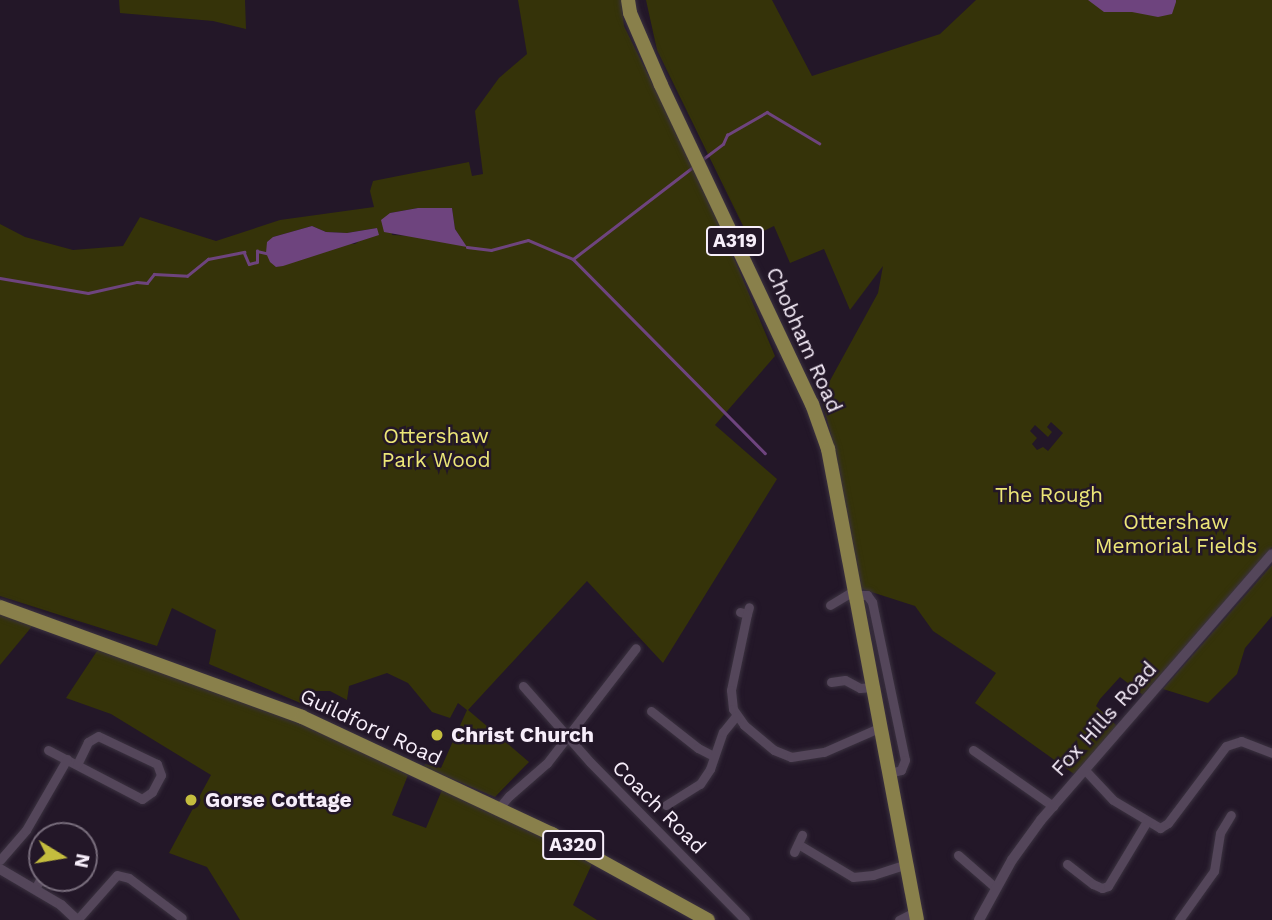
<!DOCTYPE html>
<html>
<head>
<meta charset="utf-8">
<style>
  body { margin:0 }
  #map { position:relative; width:1272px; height:920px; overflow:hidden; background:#231728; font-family:"Work Sans",sans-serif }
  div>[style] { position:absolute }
  .green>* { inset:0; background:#353309 }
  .water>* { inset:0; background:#6e447e }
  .stream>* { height:2.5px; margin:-1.25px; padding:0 1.25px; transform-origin:1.25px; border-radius:1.25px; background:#6e447e }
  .roads { filter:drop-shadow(0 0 2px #3b3240) drop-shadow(0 0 2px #3b3240) }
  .minor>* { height:9px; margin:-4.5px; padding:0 4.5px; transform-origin:4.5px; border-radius:4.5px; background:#54465a }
  .tertiary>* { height:10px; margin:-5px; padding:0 5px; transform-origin:5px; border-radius:5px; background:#54465a }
  .primary>* { height:14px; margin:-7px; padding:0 7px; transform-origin:7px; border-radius:7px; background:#89804b }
  .dots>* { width:19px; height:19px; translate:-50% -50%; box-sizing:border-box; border:4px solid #231728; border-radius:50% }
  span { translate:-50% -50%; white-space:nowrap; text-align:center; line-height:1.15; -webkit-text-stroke:5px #231728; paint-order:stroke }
  .shield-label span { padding:2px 5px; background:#231728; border:2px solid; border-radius:5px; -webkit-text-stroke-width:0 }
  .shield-label { font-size:19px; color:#f7eefa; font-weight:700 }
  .street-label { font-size:21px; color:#f7eefa }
  .park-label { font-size:21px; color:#ece677 }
  .poi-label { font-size:21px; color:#f7eefa; font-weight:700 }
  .left { translate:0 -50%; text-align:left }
  .north { position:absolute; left:28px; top:822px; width:70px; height:70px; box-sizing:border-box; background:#231728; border:2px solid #786d7c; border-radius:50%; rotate:101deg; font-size:19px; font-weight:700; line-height:28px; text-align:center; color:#f7eefa }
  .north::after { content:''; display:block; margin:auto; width:24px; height:32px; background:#c4bd3e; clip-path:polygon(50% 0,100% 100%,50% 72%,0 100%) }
</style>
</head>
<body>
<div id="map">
  <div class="green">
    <div style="clip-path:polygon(119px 0,245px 0,246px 29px,213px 21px,120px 13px)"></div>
    <div style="clip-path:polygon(evenodd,518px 0,621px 0,624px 26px,710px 201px,775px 356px,715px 425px,777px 479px,663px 663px,587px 581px,468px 710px,529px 762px,495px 797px,424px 767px,425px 764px,441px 768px,467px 710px,458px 703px,450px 718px,432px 712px,408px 683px,387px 673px,349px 686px,347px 700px,330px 691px,312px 691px,305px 705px,209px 664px,216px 630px,172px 608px,157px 646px,0 596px,0 224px,25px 237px,73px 250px,123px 246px,140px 217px,216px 241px,280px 220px,374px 207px,370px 191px,373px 181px,469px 162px,472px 176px,483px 174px,475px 111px,499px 78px,527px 54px,518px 0,418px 208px,452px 208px,455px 229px,466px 246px,414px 236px,392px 235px,390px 213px,418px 208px,518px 0,312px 226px,326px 232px,347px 233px,377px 228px,355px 244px,346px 244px,276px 267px,273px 237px,312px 226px)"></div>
    <div style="clip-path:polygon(evenodd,646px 0,772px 0,812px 76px,940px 34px,976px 0,1272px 0,1272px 547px,1143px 695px,1120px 677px,1100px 699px,1096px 706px,1118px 727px,1074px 774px,975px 703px,996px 673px,933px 631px,915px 606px,859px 588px,837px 458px,821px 397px,878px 293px,883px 266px,850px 310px,824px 249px,790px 263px,774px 226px,749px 238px,657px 50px,646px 0,1051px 422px,1063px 433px,1048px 451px,1043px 447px,1037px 450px,1032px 444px,1037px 438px,1030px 431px,1035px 425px,1048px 437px,1052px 432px,1047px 427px,1051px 422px)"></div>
    <div style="clip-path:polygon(1272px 565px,1272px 616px,1245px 648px,1237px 674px,1208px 703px,1163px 689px)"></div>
    <div style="clip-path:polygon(0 612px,34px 624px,0 665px)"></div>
    <div style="clip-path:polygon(99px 648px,282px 714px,408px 775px,392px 815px,426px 828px,442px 790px,518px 824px,592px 864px,573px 905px,597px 920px,240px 920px,207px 867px,169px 853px,211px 775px,111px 714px,66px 698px)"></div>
  </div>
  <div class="water">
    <div style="clip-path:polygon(1088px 0,1176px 0,1176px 2px,1172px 14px,1158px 17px,1132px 12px,1104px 12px)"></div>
    <div style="clip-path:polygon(418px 208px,452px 208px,455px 229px,467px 247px,384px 232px,381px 220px,390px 213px)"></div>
    <div style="clip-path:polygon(312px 226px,326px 232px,347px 233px,377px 228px,379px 235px,283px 266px,276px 267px,270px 262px,266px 253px,267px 242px,273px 237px)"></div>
  </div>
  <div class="stream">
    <div style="left:703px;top:159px;width:25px;rotate:-37deg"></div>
    <div style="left:723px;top:144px;width:10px;rotate:-66deg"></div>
    <div style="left:727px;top:135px;width:46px;rotate:-29.9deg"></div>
    <div style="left:767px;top:112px;width:61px;rotate:30.8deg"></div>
    <div style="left:467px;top:247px;width:24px;rotate:7deg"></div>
    <div style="left:491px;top:250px;width:38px;rotate:-15deg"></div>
    <div style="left:528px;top:240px;width:49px;rotate:22.9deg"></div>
    <div style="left:573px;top:259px;width:273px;rotate:45.3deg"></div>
    <div style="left:573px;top:259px;width:151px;rotate:-37.5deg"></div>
    <div style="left:0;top:278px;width:89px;rotate:9.7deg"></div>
    <div style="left:88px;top:293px;width:50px;rotate:-12.7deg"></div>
    <div style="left:137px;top:282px;width:10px;rotate:6deg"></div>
    <div style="left:147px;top:283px;width:11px;rotate:-52deg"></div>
    <div style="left:154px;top:274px;width:33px;rotate:3deg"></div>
    <div style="left:187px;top:276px;width:27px;rotate:-39deg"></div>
    <div style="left:208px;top:259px;width:37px;rotate:-11deg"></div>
    <div style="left:244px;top:252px;width:13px;rotate:67deg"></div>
    <div style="left:249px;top:264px;width:8px;rotate:-14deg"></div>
    <div style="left:257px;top:262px;width:11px;rotate:-90deg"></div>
    <div style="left:257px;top:251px;width:9px;rotate:13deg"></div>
  </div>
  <div class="roads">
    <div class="minor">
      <div style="left:854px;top:595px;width:13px"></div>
      <div style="left:867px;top:595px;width:9px;rotate:54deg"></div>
      <div style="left:872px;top:602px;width:161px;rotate:78.2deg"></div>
      <div style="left:905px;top:760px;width:11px;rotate:112deg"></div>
      <div style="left:901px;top:770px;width:11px;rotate:165deg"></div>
      <div style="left:830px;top:605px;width:27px;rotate:-31deg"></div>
      <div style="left:740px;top:612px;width:7px;rotate:16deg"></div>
      <div style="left:747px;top:614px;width:7px;rotate:-74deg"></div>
      <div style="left:747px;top:614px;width:78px;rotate:101.9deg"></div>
      <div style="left:731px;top:690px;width:19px;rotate:84deg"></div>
      <div style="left:733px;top:709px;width:19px;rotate:55deg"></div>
      <div style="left:744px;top:725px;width:39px;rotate:40deg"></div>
      <div style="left:774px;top:750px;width:18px;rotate:22deg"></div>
      <div style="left:791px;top:757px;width:33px;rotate:-9deg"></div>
      <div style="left:824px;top:752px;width:62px;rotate:-23.7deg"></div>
      <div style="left:831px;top:682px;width:14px;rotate:-8deg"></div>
      <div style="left:845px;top:680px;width:17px;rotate:28deg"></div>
      <div style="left:860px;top:688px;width:13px;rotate:-4deg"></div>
      <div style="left:523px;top:686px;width:101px;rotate:48.6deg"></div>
      <div style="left:590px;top:762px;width:221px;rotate:45.5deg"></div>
      <div style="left:651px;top:711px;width:60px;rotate:38.2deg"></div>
      <div style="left:698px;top:748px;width:18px;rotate:27deg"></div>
      <div style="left:48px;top:750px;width:106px;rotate:27.5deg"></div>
      <div style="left:142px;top:799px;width:12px;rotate:-35deg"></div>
      <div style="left:152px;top:792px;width:19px;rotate:-62deg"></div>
      <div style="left:161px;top:775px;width:12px;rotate:-110deg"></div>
      <div style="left:157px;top:764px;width:65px;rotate:-154.6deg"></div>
      <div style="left:98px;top:736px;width:12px;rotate:149deg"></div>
      <div style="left:88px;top:742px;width:25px;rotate:116deg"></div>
      <div style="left:973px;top:750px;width:98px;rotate:35deg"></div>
      <div style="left:1084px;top:769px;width:42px;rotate:46.9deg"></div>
      <div style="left:1113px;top:800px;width:55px;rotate:30.8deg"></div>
      <div style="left:1160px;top:828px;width:9px;rotate:-32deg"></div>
      <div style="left:1168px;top:823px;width:96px;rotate:-53deg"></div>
      <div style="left:1226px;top:746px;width:16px;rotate:-18deg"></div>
      <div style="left:1241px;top:741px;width:33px;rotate:21deg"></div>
      <div style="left:666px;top:805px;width:40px;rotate:-32deg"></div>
      <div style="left:700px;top:784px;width:18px;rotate:-56deg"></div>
      <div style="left:710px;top:769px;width:39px;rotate:-71deg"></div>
      <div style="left:723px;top:732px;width:21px;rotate:-51deg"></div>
      <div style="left:498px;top:809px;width:17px;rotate:-50deg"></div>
      <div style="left:509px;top:796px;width:50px;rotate:-41deg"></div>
      <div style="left:547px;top:763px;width:145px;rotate:-52.3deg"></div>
      <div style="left:75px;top:836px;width:3px;rotate:-72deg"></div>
      <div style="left:798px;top:844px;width:64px;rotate:31deg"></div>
      <div style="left:853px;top:877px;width:20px;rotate:-6deg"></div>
      <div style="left:873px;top:875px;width:36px;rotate:-18deg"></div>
      <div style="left:794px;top:852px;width:19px;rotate:-65deg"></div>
      <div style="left:958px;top:855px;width:50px;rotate:41deg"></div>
      <div style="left:0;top:860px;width:40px;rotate:-49deg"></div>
      <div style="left:26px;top:830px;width:82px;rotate:-60deg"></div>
      <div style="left:1067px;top:864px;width:33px;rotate:38deg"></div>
      <div style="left:1093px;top:884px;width:10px;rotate:24deg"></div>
      <div style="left:1102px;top:888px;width:6px;rotate:-18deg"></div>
      <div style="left:1108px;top:886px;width:76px;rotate:-59deg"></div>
      <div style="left:35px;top:889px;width:15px;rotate:-62deg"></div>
      <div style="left:77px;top:920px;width:60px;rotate:-48.4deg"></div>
      <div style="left:117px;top:875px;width:12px;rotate:14deg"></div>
      <div style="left:129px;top:878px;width:66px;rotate:37deg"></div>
      <div style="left:899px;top:920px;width:18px;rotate:-27deg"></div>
      <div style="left:1179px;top:920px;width:60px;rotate:-54.5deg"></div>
      <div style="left:1214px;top:871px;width:38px;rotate:-81deg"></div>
      <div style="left:1220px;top:833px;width:21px;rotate:-59deg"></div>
    </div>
    <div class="tertiary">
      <div style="left:0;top:869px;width:71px;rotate:30.5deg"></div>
      <div style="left:61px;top:905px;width:22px;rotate:43deg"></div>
      <div style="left:979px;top:920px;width:68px;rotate:-61.2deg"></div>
      <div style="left:1012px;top:860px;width:49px;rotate:-54.1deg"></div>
      <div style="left:1041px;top:820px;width:352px;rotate:-49deg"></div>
    </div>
    <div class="primary">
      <div style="left:628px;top:0;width:13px;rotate:81deg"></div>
      <div style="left:630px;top:13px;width:78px;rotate:66.7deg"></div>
      <div style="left:661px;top:85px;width:353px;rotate:64.7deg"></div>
      <div style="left:812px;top:404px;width:48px;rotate:70.4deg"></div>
      <div style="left:828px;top:449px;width:479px;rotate:79.3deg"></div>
      <div style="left:0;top:607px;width:321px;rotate:20deg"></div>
      <div style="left:302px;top:717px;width:276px;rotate:25.1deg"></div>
      <div style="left:552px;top:834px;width:178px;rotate:28.9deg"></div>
    </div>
  </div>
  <div class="dots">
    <div style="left:437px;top:735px;background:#c4bd3e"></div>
    <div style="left:191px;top:800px;background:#c4bd3e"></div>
  </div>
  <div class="shield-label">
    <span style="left:735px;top:241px">A319</span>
    <span style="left:573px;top:845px">A320</span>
  </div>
  <div class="street-label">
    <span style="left:804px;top:340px;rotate:66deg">Chobham Road</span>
    <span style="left:1104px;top:719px;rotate:-48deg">Fox Hills Road</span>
    <span style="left:371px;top:727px;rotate:25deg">Guildford Road</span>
    <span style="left:659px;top:807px;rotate:45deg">Coach Road</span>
  </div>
  <div class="park-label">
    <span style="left:436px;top:448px">Ottershaw<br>Park Wood</span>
    <span style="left:1049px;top:495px">The Rough</span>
    <span style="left:1176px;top:534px">Ottershaw<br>Memorial Fields</span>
  </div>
  <div class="poi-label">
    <span class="left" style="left:451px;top:735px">Christ Church</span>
    <span class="left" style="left:205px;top:800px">Gorse Cottage</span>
  </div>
  <div class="north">N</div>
</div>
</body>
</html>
